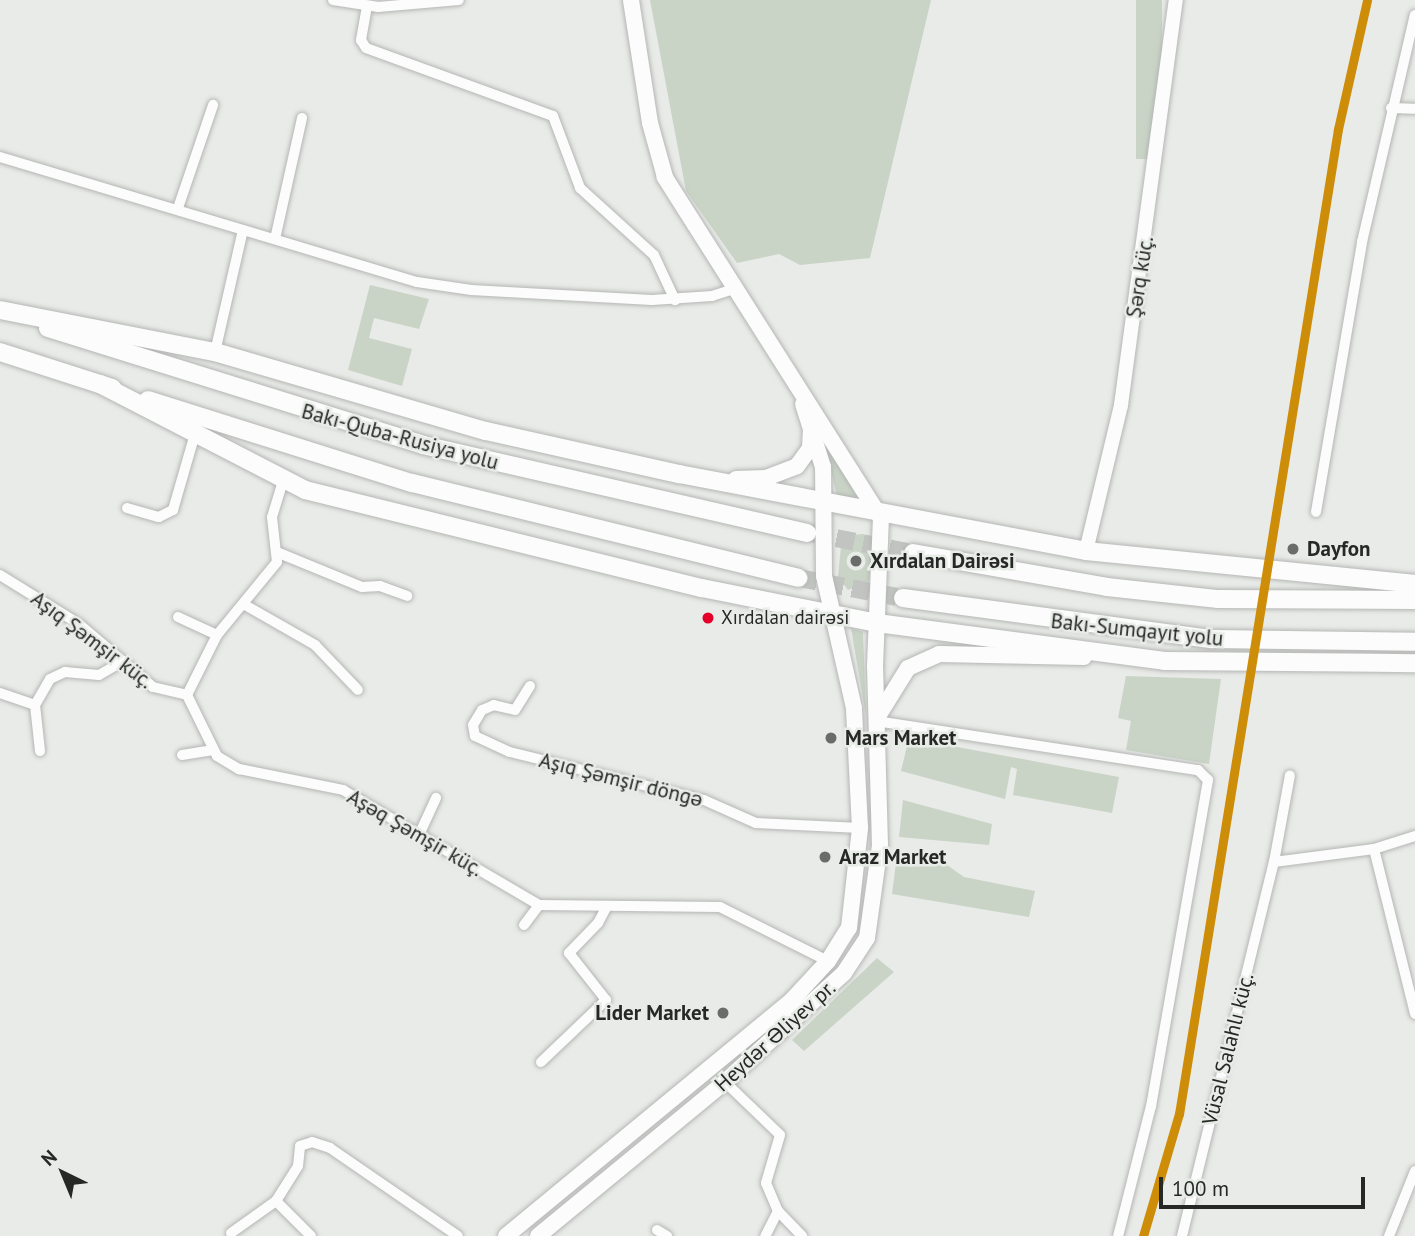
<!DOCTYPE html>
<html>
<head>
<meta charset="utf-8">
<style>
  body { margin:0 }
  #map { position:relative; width:1415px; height:1236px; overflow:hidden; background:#e9ebe8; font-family:"PT Sans",sans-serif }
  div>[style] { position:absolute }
  .green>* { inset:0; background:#c9d4c6; transform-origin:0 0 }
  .trunk-tunnel>* { height:18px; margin-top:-9px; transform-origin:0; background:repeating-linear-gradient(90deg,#c2c4c1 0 18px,transparent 0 27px) }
  .roads { filter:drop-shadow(0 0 2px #b4b6b4) drop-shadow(0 0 2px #b4b6b4) }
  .minor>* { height:10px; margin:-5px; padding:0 5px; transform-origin:5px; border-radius:5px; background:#fcfcfc }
  .tertiary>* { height:14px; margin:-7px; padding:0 7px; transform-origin:7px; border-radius:7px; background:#fcfcfc }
  .secondary>* { height:16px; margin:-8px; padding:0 8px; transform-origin:8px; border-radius:8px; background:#fcfcfc }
  .trunk>* { height:18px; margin:-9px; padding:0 9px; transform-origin:9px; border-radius:9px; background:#fcfcfc }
  .rail-1>* { height:9px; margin:-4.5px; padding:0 4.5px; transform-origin:4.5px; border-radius:4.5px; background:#cd8d08 }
  .dots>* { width:19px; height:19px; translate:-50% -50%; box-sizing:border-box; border:4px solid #e8ece7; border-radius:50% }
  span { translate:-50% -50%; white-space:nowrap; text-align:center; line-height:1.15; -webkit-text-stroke:5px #e8ece7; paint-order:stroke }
  .bus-label { font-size:19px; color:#262826 }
  .left { translate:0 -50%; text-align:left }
  .street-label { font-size:21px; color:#262826 }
  .poi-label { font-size:21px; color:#262826; font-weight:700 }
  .right { translate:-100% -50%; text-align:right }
  .north { position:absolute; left:28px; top:1138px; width:70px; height:70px; -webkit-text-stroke:5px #e8ece7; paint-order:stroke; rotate:317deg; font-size:19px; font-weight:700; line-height:28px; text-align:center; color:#262826 }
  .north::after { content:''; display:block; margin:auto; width:24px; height:32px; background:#262826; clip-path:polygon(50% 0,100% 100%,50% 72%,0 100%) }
  .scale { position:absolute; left:1159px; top:1177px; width:206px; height:32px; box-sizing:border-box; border:4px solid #262826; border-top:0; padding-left:9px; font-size:21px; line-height:24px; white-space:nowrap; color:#262826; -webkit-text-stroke:5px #e8ece7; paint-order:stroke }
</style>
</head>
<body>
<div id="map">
  <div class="green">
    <div style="clip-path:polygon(650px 0,931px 0,870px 258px,800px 265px,779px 254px,737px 263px,686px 191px)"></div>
    <div style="left:1136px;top:0;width:26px;height:159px"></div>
    <div style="clip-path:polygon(370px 285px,429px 299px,419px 329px,374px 318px,369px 338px,412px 349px,402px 386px,348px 370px)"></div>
    <div style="clip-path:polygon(823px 437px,858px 499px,837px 496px)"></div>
    <div style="clip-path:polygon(864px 534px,873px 544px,869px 581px,848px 590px,838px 577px,841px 546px,851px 535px)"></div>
    <div style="clip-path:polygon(851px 628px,863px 632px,866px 716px)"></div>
    <div style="clip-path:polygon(1126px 676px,1221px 679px,1209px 764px,1126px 750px,1131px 721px,1118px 718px)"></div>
    <div style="clip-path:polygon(909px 738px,1119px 777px,1112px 813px,1013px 795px,1017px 769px,1011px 767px,1005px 799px,901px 771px)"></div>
    <div style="clip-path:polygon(903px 800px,992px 824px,989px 845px,899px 837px)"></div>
    <div style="clip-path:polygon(897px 855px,937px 858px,964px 877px,1035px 891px,1029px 917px,892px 894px)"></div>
    <div style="clip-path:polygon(877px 958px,894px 972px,804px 1051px,792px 1040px)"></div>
  </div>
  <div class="trunk-tunnel">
    <div style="left:810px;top:533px;width:105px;rotate:11deg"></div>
    <div style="left:799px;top:578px;width:106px;rotate:10.9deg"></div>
  </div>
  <div class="roads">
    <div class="minor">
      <div style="left:333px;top:0;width:46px;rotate:8.8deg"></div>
      <div style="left:378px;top:7px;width:81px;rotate:-4.9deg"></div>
      <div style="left:367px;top:6px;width:35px;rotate:100deg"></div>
      <div style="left:361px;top:40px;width:9px;rotate:58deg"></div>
      <div style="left:366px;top:48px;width:199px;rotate:20deg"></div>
      <div style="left:553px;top:116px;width:77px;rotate:69.4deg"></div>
      <div style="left:580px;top:188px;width:100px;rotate:42.2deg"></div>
      <div style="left:654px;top:255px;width:50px;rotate:65deg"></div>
      <div style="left:1391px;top:108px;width:24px;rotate:2deg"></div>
      <div style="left:0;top:157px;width:435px;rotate:16.7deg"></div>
      <div style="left:417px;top:282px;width:55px;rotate:8.4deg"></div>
      <div style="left:471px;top:290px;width:181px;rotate:3.2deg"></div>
      <div style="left:652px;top:300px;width:60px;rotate:-3.8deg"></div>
      <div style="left:712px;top:296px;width:26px;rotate:-18deg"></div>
      <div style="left:178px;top:208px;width:109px;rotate:-71.2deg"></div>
      <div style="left:275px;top:239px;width:124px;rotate:-77.4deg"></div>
      <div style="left:215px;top:352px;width:125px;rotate:-77.1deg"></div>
      <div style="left:283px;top:481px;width:38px;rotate:107deg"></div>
      <div style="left:272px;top:517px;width:45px;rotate:83.7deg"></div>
      <div style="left:277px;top:562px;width:94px;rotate:129.4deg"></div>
      <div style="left:217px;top:635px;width:67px;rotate:116.6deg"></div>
      <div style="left:187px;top:695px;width:68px;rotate:63.8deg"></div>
      <div style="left:217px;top:756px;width:26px;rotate:31deg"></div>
      <div style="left:239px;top:769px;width:106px;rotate:11.4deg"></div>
      <div style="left:343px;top:790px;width:227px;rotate:30.4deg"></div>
      <div style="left:539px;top:905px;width:181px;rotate:0.6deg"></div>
      <div style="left:720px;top:907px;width:121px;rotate:26.6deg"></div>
      <div style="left:127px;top:508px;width:33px;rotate:16deg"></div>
      <div style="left:159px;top:517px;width:16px;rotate:-27deg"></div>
      <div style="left:173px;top:510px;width:79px;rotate:-73.9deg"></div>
      <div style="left:1316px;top:512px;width:274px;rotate:-80.3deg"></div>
      <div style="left:1362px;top:242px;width:233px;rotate:-76.9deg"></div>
      <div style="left:279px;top:553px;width:90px;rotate:22.3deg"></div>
      <div style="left:362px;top:587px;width:18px;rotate:-3deg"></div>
      <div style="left:380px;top:586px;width:29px;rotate:20deg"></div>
      <div style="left:0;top:575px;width:93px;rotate:31.8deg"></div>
      <div style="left:79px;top:624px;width:97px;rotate:40.4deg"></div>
      <div style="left:153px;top:687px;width:35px;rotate:13deg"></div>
      <div style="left:245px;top:605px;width:81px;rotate:29.7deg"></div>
      <div style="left:315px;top:645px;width:62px;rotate:46.3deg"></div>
      <div style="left:178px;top:617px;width:43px;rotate:24.8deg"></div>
      <div style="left:530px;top:686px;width:28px;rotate:122deg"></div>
      <div style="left:515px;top:710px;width:22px;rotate:-167deg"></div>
      <div style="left:494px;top:705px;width:13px;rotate:157deg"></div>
      <div style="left:482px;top:710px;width:17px;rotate:121deg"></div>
      <div style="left:473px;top:725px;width:11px;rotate:80deg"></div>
      <div style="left:475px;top:736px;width:38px;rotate:25deg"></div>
      <div style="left:510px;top:752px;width:200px;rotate:13.9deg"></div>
      <div style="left:704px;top:800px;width:57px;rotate:23.9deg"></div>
      <div style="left:756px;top:823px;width:104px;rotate:2.8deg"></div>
      <div style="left:0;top:693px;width:37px;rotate:19deg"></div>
      <div style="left:876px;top:721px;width:326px;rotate:8.7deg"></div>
      <div style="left:1198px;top:770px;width:14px;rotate:45deg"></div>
      <div style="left:1208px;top:780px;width:331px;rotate:99.9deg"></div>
      <div style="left:1151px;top:1106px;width:134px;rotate:104.2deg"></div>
      <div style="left:40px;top:751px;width:46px;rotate:-96.2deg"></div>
      <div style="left:35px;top:705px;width:30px;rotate:-60deg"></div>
      <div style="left:50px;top:679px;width:17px;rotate:-25deg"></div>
      <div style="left:65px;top:672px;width:34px;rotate:5deg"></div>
      <div style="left:99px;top:675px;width:28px;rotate:-30deg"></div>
      <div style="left:182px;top:755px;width:30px;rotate:-9deg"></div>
      <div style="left:419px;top:835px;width:41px;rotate:-65.3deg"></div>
      <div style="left:1374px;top:849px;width:170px;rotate:76deg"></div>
      <div style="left:1274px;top:862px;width:101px;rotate:-7.4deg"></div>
      <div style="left:1374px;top:849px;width:43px;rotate:-17.6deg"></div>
      <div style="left:524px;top:925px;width:25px;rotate:-53deg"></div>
      <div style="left:541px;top:1062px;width:90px;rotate:-43.6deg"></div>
      <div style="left:606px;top:1000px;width:60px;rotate:-128.2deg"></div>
      <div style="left:569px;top:953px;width:42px;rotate:-46deg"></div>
      <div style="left:598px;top:923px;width:19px;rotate:-62deg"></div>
      <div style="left:725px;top:1082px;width:76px;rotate:43.9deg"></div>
      <div style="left:780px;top:1135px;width:50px;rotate:106.3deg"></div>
      <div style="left:766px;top:1183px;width:30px;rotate:67deg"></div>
      <div style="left:778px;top:1211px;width:28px;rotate:117deg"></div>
      <div style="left:778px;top:1211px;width:35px;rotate:46deg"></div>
      <div style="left:657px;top:1230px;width:12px;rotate:31deg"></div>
      <div style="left:231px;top:1233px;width:55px;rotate:-35.4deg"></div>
      <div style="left:311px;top:1236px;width:49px;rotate:-135deg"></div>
      <div style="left:276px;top:1201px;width:41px;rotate:-57.8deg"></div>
      <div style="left:298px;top:1166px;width:20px;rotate:-84deg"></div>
      <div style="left:300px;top:1146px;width:13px;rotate:-18deg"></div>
      <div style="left:312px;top:1142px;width:19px;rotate:18deg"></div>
      <div style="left:330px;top:1148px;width:155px;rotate:34.5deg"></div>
      <div style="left:1182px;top:1236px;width:385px;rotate:-76.2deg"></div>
      <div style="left:1274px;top:862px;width:88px;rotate:-79.6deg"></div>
      <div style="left:1389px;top:1236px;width:70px;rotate:-68.2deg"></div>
    </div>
    <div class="tertiary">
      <div style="left:1086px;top:551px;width:150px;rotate:-76.5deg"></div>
      <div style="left:1121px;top:405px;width:409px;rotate:-82.3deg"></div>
    </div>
    <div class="secondary">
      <div style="left:736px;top:479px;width:30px;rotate:-2deg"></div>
      <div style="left:766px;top:478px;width:33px;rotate:-21deg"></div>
      <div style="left:797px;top:466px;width:22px;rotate:-54deg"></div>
      <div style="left:810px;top:448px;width:17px;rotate:-87deg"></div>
      <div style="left:880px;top:713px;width:53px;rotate:-58.1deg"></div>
      <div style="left:908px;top:668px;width:34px;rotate:-24deg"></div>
      <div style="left:939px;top:654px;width:145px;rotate:1.2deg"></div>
      <div style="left:506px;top:1236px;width:369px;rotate:-39.5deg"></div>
      <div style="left:791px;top:1001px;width:54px;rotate:-47.2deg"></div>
      <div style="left:828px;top:961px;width:39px;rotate:-58deg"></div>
      <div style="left:849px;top:928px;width:101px;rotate:-83.7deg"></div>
      <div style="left:860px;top:828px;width:120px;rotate:-92.9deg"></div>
      <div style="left:854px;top:708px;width:135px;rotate:-102.8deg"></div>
      <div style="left:824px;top:576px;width:109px;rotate:-90.5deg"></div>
      <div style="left:823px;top:467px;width:66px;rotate:-107.6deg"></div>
      <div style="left:538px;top:1236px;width:242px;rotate:-39.5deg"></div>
      <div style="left:725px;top:1082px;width:161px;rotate:-42.5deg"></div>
      <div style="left:844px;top:973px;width:42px;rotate:-56.7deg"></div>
      <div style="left:867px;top:938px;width:94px;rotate:-82deg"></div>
      <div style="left:880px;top:845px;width:179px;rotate:-91.6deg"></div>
      <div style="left:875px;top:666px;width:148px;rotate:-87.7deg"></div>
      <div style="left:881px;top:518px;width:404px;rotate:-122.4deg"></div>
      <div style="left:665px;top:177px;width:56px;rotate:-105.5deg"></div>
      <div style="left:650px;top:123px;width:124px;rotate:-98.8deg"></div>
    </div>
    <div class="trunk">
      <div style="left:0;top:310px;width:219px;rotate:11.1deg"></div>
      <div style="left:215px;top:352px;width:282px;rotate:16.3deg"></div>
      <div style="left:486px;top:431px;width:198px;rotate:12.6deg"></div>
      <div style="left:679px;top:474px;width:414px;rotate:10.7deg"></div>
      <div style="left:1086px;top:551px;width:331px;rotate:5.7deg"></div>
      <div style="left:48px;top:328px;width:393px;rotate:17.3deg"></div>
      <div style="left:423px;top:445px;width:394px;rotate:12.9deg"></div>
      <div style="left:0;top:352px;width:118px;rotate:17.8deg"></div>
      <div style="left:100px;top:384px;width:231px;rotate:27.3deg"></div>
      <div style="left:305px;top:490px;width:409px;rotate:13.9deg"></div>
      <div style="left:702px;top:588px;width:178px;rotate:11.3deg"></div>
      <div style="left:877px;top:623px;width:290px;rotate:7.5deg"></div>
      <div style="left:1164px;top:661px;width:251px;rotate:0.5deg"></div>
      <div style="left:148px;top:400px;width:277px;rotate:17.5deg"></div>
      <div style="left:412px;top:483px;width:398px;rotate:13.8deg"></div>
      <div style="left:913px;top:553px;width:197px;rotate:9.9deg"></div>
      <div style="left:1107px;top:587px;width:112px;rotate:6.2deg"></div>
      <div style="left:1218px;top:599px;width:197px;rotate:0.3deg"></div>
      <div style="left:903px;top:598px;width:312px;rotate:7.6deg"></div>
      <div style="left:1212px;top:639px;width:203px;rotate:0.8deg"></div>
    </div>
  </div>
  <div class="rail-1">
    <div style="left:1143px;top:1236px;width:127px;rotate:-73.6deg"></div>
    <div style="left:1179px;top:1114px;width:998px;rotate:-80.83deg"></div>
    <div style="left:1338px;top:129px;width:132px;rotate:-77.3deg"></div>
  </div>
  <div class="dots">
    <div style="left:1293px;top:549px;background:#6a6c6a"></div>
    <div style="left:856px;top:561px;background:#6a6c6a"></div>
    <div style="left:708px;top:618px;background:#e4002b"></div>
    <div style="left:831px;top:738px;background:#6a6c6a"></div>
    <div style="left:825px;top:857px;background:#6a6c6a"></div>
    <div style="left:723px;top:1013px;background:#6a6c6a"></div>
  </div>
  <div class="bus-label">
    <span class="left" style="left:721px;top:618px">Xırdalan dairəsi</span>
  </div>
  <div class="street-label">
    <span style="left:1140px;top:277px;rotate:-81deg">Şərq küç.</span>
    <span style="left:400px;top:437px;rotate:15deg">Bakı-Quba-Rusiya yolu</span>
    <span style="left:1137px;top:630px;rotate:6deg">Bakı-Sumqayıt yolu</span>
    <span style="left:92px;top:640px;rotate:37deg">Aşıq Şəmşir küç.</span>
    <span style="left:621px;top:780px;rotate:14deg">Aşıq Şəmşir döngə</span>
    <span style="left:415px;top:833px;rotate:30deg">Aşəq Şəmşir küç.</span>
    <span style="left:775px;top:1036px;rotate:-42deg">Heydər Əliyev pr.</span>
    <span style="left:1228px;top:1049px;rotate:-76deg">Vüsal Salahlı küç.</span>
  </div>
  <div class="poi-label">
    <span class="left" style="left:1307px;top:549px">Dayfon</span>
    <span class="left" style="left:870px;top:561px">Xırdalan Dairəsi</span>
    <span class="left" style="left:845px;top:738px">Mars Market</span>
    <span class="left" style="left:839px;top:857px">Araz Market</span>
    <span class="right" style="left:709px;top:1013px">Lider Market</span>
  </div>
  <div class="north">N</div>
  <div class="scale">100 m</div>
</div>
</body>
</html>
